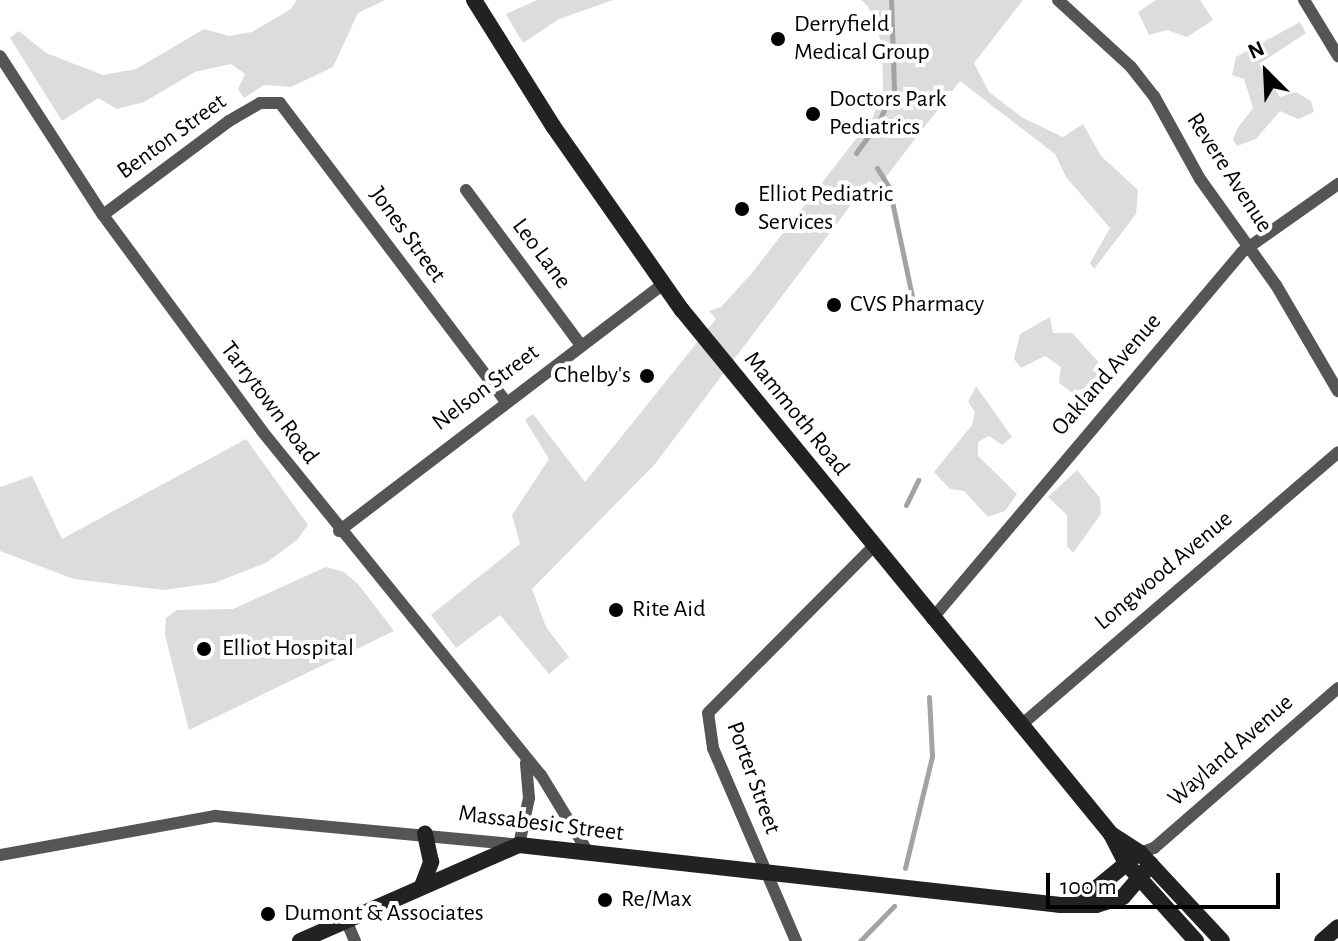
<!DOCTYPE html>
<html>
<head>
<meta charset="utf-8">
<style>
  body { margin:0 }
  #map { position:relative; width:1338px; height:941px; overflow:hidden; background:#fff; font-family:"Alegreya Sans",sans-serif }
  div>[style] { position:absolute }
  .green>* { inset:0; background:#dcdcdc }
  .stream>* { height:5px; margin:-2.5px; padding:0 2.5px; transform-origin:2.5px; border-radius:2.5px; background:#a3a3a3 }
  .minor>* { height:12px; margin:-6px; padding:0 6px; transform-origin:6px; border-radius:6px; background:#555 }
  .secondary>* { height:16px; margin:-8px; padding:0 8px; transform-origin:8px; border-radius:8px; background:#222 }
  .dots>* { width:22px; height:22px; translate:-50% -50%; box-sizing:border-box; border:4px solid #fff; border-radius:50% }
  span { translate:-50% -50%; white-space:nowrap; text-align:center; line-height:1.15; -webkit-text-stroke:8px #fff; paint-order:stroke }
  .poi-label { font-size:24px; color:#000 }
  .left { translate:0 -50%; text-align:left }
  .right { translate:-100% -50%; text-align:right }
  .street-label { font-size:24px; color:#000 }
  .north { position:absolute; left:1226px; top:32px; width:80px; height:80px; -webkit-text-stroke:6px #fff; paint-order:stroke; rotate:336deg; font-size:22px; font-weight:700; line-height:32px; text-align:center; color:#000 }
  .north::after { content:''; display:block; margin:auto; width:28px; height:36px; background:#000; clip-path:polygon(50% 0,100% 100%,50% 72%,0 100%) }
  .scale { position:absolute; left:1046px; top:873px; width:234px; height:36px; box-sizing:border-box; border:4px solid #000; border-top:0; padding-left:10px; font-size:24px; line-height:28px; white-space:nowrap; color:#000; -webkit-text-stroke:6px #fff; paint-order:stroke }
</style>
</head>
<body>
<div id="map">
  <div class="green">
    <div style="clip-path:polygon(297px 0,385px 0,358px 13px,333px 67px,291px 87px,264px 85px,244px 98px,238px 89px,245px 74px,231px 64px,195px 72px,144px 102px,117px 109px,98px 98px,62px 121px,10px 38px,19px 31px,46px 53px,103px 75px,136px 69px,204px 29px,229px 36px,252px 32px,291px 9px)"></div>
    <div style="clip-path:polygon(537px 0,613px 0,559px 19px,523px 43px,506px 14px)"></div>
    <div style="clip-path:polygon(861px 0,1023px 0,974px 63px,989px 92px,1023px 118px,1063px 137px,1083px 124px,1101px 156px,1138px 190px,1136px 214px,1094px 269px,1090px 263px,1110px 228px,1066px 177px,1055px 154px,960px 81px,878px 187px,869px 181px,655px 464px,532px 589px,546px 627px,569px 657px,549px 674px,500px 615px,456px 648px,431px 615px,520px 544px,512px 515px,549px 459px,525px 420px,533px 414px,585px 482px,716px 319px,709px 311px,721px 307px,752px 273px,873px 117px,883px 89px,882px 44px,868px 6px)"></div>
    <div style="clip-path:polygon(1156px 0,1200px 0,1213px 20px,1187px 37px,1167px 30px,1149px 35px,1138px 12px)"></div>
    <div style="clip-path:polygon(1300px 22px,1306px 33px,1259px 64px,1280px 97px,1296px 92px,1311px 101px,1314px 112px,1298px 119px,1280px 111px,1256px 139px,1237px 146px,1233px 140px,1237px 129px,1253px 108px,1244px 79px,1232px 75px,1236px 57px)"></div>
    <div style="clip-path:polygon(1050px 317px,1053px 333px,1072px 333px,1104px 368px,1094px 386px,1071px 392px,1059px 383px,1061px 367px,1045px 356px,1021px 368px,1014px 359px,1020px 334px)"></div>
    <div style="clip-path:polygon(976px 386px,1012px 437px,1002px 445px,989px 436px,978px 442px,978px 456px,1017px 494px,1005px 511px,988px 517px,964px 491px,950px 489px,934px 472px,972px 425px,975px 412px,968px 402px)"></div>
    <div style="clip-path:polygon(246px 439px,308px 525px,297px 540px,266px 563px,214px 583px,163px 590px,74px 579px,0 551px,0 487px,32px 476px,62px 539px)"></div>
    <div style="clip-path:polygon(1077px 470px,1100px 498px,1101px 514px,1073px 553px,1067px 546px,1067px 515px,1048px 497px)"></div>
    <div style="clip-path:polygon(326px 567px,344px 572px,358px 584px,394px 631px,189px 730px,165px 635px,166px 618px,177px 610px,233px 609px)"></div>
  </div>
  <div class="stream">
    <div style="left:856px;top:153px;width:37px;rotate:-54deg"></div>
    <div style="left:878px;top:123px;width:38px;rotate:-65deg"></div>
    <div style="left:894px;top:89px;width:89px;rotate:-91.9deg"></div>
    <div style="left:877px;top:168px;width:22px;rotate:58deg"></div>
    <div style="left:889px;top:187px;width:116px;rotate:78.1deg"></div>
    <div style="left:906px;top:505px;width:28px;rotate:-64deg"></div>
    <div style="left:905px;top:868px;width:115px;rotate:-76.4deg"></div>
    <div style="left:932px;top:756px;width:59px;rotate:-92.9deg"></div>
    <div style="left:860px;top:941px;width:49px;rotate:-45.8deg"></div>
  </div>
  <div class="minor">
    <div style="left:1058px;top:0;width:99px;rotate:42.5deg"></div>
    <div style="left:1131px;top:67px;width:37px;rotate:52deg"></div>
    <div style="left:1154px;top:96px;width:95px;rotate:61deg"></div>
    <div style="left:1200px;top:179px;width:130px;rotate:54.4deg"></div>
    <div style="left:1276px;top:285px;width:123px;rotate:59.7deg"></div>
    <div style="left:1304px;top:0;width:66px;rotate:58.7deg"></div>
    <div style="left:0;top:56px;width:189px;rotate:57.1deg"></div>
    <div style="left:103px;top:215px;width:268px;rotate:53.6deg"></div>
    <div style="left:262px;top:431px;width:443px;rotate:51deg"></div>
    <div style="left:541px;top:775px;width:92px;rotate:58.7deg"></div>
    <div style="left:466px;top:190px;width:192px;rotate:53.5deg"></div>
    <div style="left:103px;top:215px;width:157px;rotate:-36.7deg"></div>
    <div style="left:229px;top:121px;width:36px;rotate:-30deg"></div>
    <div style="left:260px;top:103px;width:20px"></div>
    <div style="left:280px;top:103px;width:373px;rotate:52.9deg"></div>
    <div style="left:339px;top:531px;width:407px;rotate:-37.3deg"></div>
    <div style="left:932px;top:619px;width:480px;rotate:-49.8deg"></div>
    <div style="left:1242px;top:252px;width:118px;rotate:-35.3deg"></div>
    <div style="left:1020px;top:726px;width:420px;rotate:-40.7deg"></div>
    <div style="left:1140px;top:853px;width:15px;rotate:-20deg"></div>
    <div style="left:1154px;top:848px;width:244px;rotate:-41deg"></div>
    <div style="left:0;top:855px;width:219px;rotate:-10.3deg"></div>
    <div style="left:215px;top:816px;width:305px;rotate:5.4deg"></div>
    <div style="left:519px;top:845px;width:48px;rotate:-78deg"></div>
    <div style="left:529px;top:798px;width:35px;rotate:-95deg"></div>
    <div style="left:346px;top:920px;width:23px;rotate:67deg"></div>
    <div style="left:796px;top:941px;width:210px;rotate:-113.3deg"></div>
    <div style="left:713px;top:748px;width:35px;rotate:-98deg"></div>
    <div style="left:708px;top:713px;width:234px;rotate:-45.2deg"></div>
  </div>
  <div class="secondary">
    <div style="left:474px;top:0;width:149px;rotate:57.9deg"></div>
    <div style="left:553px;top:126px;width:225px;rotate:55deg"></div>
    <div style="left:682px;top:310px;width:677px;rotate:50.69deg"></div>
    <div style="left:1111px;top:834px;width:33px;rotate:63deg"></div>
    <div style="left:1126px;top:863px;width:105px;rotate:48.1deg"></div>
    <div style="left:1111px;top:834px;width:35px;rotate:33deg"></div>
    <div style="left:1140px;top:853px;width:120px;rotate:47deg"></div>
    <div style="left:422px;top:886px;width:26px;rotate:-69deg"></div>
    <div style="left:431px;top:862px;width:29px;rotate:-102deg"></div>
    <div style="left:1077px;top:904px;width:71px;rotate:-39.3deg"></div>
    <div style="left:300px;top:941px;width:239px;rotate:-23.7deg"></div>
    <div style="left:519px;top:845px;width:545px;rotate:6.32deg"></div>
    <div style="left:1061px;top:905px;width:35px"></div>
    <div style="left:1096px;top:905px;width:28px;rotate:-17deg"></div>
    <div style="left:1123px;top:897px;width:43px;rotate:-49.7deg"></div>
    <div style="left:1322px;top:941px;width:21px;rotate:-41deg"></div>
  </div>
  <div class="dots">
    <div style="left:778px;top:39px;background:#000"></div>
    <div style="left:813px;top:114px;background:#000"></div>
    <div style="left:742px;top:209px;background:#000"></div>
    <div style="left:834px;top:305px;background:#000"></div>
    <div style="left:647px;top:376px;background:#000"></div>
    <div style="left:616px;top:610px;background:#000"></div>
    <div style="left:204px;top:649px;background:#000"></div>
    <div style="left:605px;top:900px;background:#000"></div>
    <div style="left:268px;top:914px;background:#000"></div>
  </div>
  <div class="poi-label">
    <span class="left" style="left:794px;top:39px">Derryfield<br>Medical Group</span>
    <span class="left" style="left:829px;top:114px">Doctors Park<br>Pediatrics</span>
    <span class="left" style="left:758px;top:209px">Elliot Pediatric<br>Services</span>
    <span class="left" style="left:850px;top:305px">CVS Pharmacy</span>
    <span class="right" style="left:631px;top:376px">Chelby's</span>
    <span class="left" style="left:632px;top:610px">Rite Aid</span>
    <span class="left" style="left:222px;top:649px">Elliot Hospital</span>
    <span class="left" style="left:621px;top:900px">Re/Max</span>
    <span class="left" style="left:284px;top:914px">Dumont &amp; Associates</span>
  </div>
  <div class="street-label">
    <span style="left:172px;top:137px;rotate:-36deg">Benton Street</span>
    <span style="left:1229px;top:173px;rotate:57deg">Revere Avenue</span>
    <span style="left:407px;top:235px;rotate:54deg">Jones Street</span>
    <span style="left:541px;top:254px;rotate:53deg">Leo Lane</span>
    <span style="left:1107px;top:375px;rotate:-49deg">Oakland Avenue</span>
    <span style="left:486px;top:388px;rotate:-37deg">Nelson Street</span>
    <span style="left:269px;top:403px;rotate:53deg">Tarrytown Road</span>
    <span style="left:796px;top:414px;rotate:51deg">Mammoth Road</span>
    <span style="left:1164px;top:571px;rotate:-40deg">Longwood Avenue</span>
    <span style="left:1231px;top:751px;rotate:-41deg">Wayland Avenue</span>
    <span style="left:753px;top:778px;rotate:70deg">Porter Street</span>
    <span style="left:541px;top:824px;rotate:7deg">Massabesic Street</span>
  </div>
  <div class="north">N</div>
  <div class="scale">100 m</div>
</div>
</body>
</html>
